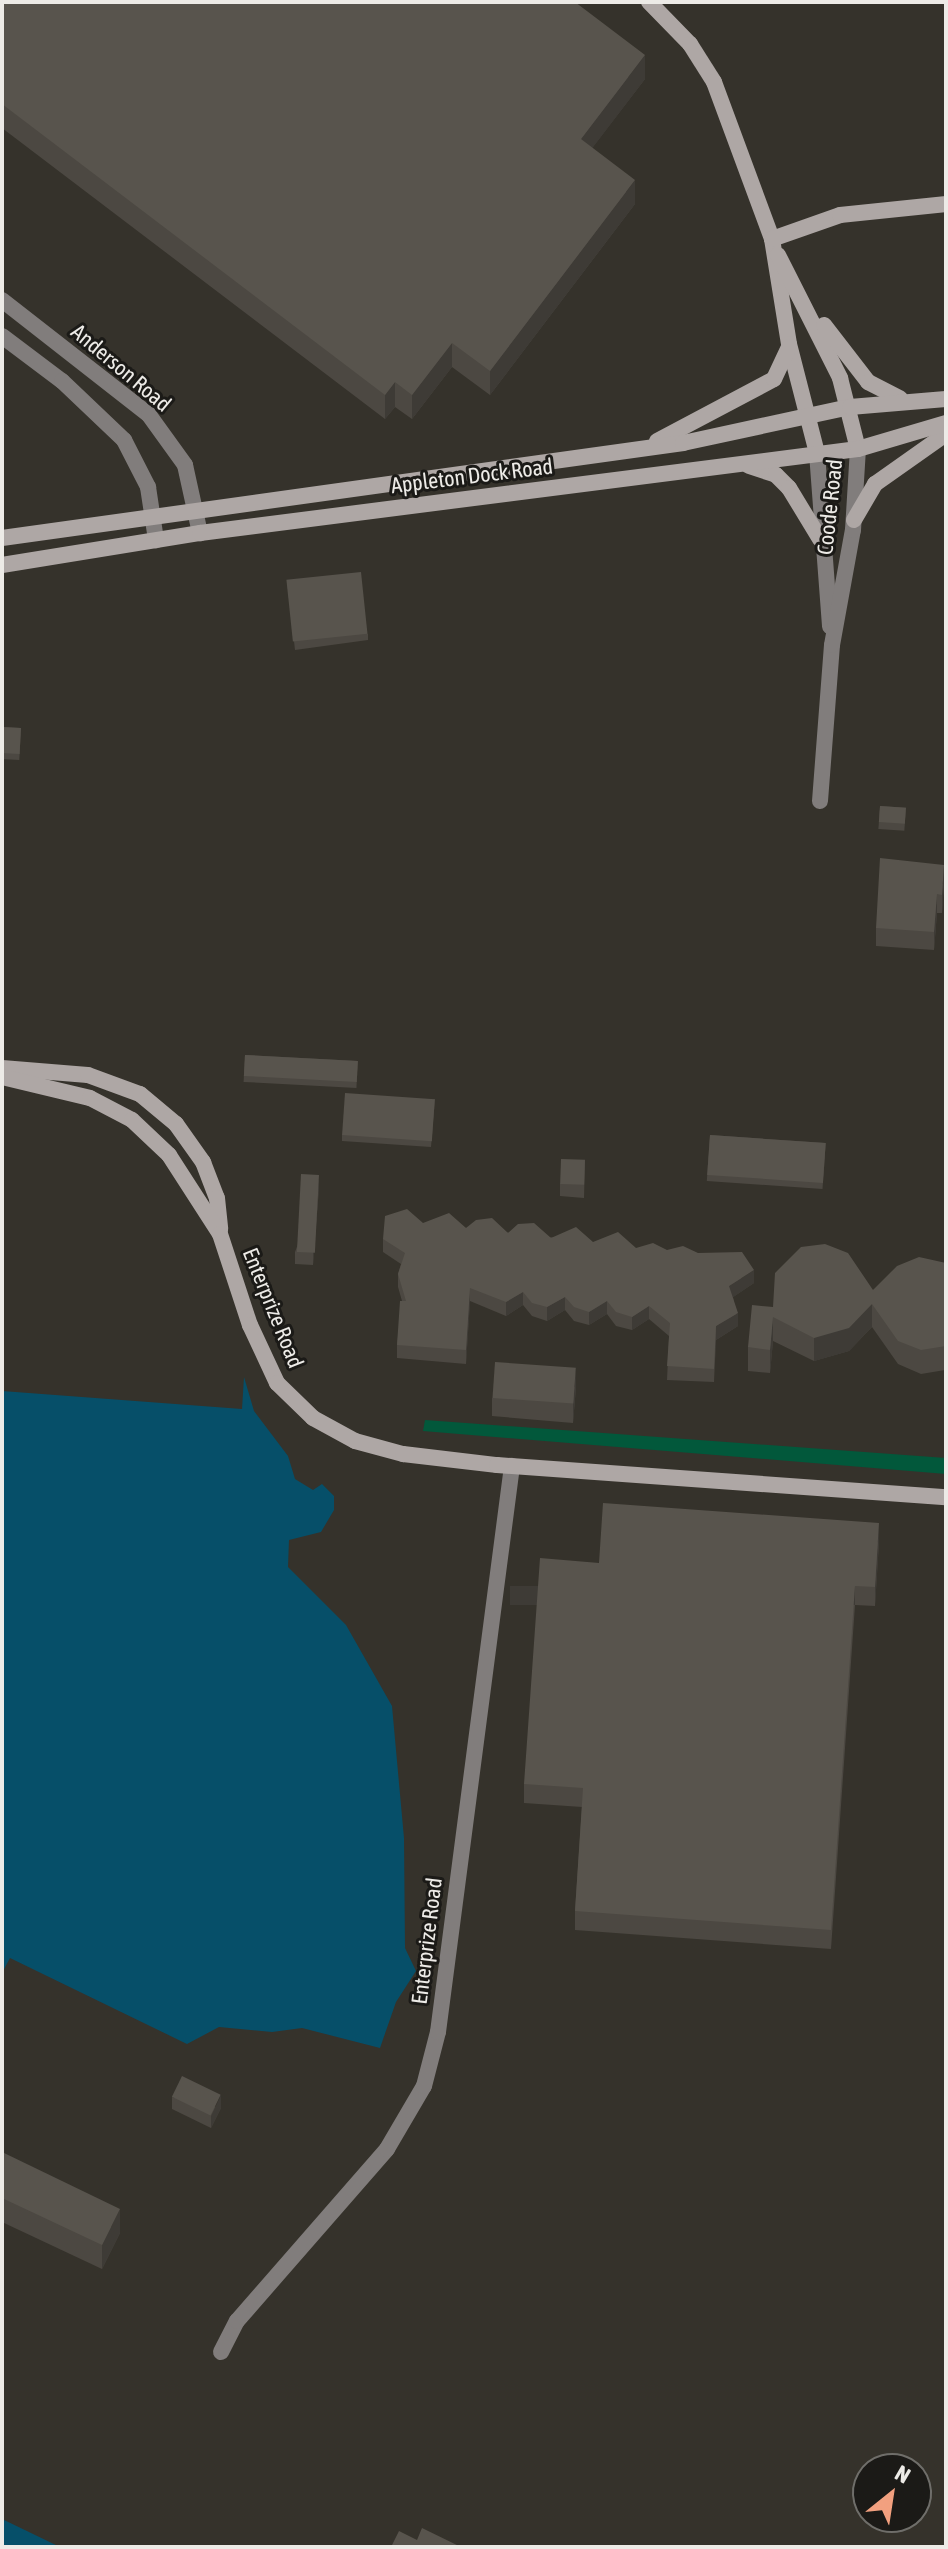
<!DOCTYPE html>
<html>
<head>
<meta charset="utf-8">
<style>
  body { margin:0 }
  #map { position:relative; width:948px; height:2549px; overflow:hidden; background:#35322b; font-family:"Asap Condensed",sans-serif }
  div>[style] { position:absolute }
  .green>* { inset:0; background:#02583b }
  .water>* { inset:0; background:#064f69 }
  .street>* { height:16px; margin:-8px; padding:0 8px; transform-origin:8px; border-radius:8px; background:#817d7c }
  .secondary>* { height:16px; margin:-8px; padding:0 8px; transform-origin:8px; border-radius:8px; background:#aea7a5 }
  .wall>* { inset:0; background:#4c4842; transform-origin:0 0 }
  .shaded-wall>* { inset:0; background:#3e3b36; transform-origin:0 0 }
  .building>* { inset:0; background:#58544d; transform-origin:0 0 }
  span { translate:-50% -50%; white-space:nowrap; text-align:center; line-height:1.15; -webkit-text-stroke:6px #1b1a17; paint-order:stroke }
  .street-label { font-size:22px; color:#edebe7 }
  .frame { position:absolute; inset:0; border:4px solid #edebe7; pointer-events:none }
  .north { position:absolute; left:852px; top:2453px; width:80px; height:80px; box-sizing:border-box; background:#1b1a17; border:2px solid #6f6e6a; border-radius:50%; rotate:30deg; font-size:22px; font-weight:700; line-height:32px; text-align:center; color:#edebe7 }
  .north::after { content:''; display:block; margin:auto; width:28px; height:36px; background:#f2a07f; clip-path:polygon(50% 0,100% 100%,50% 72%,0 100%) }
</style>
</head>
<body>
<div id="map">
  <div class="green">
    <div style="clip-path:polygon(425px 1420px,946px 1458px,946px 1474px,423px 1431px)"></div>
  </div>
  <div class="water">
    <div style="clip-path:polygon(244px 1377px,254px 1411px,288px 1456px,295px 1479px,313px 1490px,322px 1484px,334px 1496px,334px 1510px,321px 1532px,289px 1540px,288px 1567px,346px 1625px,392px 1706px,404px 1838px,405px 1948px,416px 1971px,396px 2002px,380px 2048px,302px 2028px,272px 2032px,219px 2027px,187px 2044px,10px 1958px,2px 1973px,2px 1391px,242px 1409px)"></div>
    <div style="clip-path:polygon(2px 2519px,60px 2547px,2px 2547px)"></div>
  </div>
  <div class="street">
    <div style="left:2px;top:300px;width:187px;rotate:38deg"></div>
    <div style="left:149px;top:415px;width:62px;rotate:54.2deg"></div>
    <div style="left:185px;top:465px;width:70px;rotate:77.6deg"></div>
    <div style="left:2px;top:336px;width:75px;rotate:36.9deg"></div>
    <div style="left:62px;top:381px;width:86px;rotate:43.6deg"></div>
    <div style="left:124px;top:440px;width:53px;rotate:62.9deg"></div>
    <div style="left:148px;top:487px;width:54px;rotate:81.4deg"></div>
    <div style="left:817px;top:453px;width:174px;rotate:85.7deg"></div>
    <div style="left:820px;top:801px;width:156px;rotate:-85.6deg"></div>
    <div style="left:832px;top:645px;width:117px;rotate:-79.7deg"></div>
    <div style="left:853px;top:530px;width:81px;rotate:-86.5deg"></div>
    <div style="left:221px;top:2352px;width:35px;rotate:-63deg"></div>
    <div style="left:237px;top:2321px;width:228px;rotate:-48.9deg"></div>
    <div style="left:387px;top:2149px;width:73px;rotate:-59.6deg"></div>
    <div style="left:424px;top:2086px;width:56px;rotate:-75.5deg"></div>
    <div style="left:438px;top:2032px;width:571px;rotate:-82.55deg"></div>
  </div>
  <div class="secondary">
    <div style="left:649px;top:2px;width:59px;rotate:45.7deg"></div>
    <div style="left:690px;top:44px;width:45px;rotate:57.7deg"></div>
    <div style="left:714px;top:82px;width:167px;rotate:69.7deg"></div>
    <div style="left:772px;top:239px;width:106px;rotate:80.8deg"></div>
    <div style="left:789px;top:344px;width:113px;rotate:75.6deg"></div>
    <div style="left:772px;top:239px;width:72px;rotate:-19.4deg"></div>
    <div style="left:840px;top:215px;width:107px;rotate:-5.9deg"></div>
    <div style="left:778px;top:255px;width:138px;rotate:63.2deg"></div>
    <div style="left:840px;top:378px;width:73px;rotate:75.8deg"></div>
    <div style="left:824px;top:325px;width:72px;rotate:52.3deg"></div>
    <div style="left:868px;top:382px;width:36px;rotate:27deg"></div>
    <div style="left:657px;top:441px;width:132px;rotate:-27.9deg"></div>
    <div style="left:774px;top:379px;width:35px;rotate:-65deg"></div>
    <div style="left:749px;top:466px;width:28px;rotate:18deg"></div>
    <div style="left:776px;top:475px;width:18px;rotate:45deg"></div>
    <div style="left:789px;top:488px;width:60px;rotate:58.7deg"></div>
    <div style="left:854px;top:520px;width:42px;rotate:-59.7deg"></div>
    <div style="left:875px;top:484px;width:87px;rotate:-35.2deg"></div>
    <div style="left:2px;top:538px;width:688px;rotate:-7.94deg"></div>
    <div style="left:683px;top:443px;width:171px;rotate:-12.2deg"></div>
    <div style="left:850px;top:407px;width:96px;rotate:-4.8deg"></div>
    <div style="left:2px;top:565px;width:201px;rotate:-9.2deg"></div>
    <div style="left:200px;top:533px;width:663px;rotate:-7.28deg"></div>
    <div style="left:858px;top:449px;width:92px;rotate:-16.5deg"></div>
    <div style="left:2px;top:1068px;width:86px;rotate:4.7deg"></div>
    <div style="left:88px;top:1075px;width:55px;rotate:20.1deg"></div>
    <div style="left:140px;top:1094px;width:47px;rotate:39.8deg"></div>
    <div style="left:176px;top:1124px;width:47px;rotate:54.6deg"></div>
    <div style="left:203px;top:1162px;width:39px;rotate:69deg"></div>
    <div style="left:217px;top:1198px;width:31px;rotate:84deg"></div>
    <div style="left:2px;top:1077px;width:90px;rotate:13.4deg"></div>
    <div style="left:90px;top:1098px;width:47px;rotate:27.6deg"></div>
    <div style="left:132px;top:1120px;width:51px;rotate:43.4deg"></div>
    <div style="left:169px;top:1155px;width:94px;rotate:57.2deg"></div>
    <div style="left:220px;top:1234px;width:96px;rotate:71.8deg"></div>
    <div style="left:250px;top:1325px;width:64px;rotate:65deg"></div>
    <div style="left:277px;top:1383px;width:50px;rotate:44.2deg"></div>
    <div style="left:313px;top:1418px;width:48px;rotate:28.7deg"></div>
    <div style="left:355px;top:1441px;width:50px;rotate:15.2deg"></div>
    <div style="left:403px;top:1454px;width:95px;rotate:6.7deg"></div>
    <div style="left:497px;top:1465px;width:450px;rotate:4.1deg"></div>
  </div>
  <div class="wall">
    <div style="clip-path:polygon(2px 2px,645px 79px,592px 148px,635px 204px,490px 395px,452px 367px,412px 419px,395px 407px,385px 419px,2px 128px)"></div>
    <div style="clip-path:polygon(287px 581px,368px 634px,368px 640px,295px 650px)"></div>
    <div style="left:2px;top:727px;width:19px;height:32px;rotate:3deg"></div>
    <div style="left:880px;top:806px;width:26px;height:23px;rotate:4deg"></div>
    <div style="clip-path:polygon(944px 883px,942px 913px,937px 913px,934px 950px,876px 946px,876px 928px)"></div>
    <div style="left:245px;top:1055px;width:113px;height:27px;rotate:3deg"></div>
    <div style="clip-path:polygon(435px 1099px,431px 1147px,342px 1141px,342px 1135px)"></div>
    <div style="left:710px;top:1135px;width:116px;height:46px;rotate:4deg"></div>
    <div style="clip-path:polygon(585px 1160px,584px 1198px,560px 1196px,560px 1184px)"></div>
    <div style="clip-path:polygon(319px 1188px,313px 1265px,295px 1264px,295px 1252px)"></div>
    <div style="clip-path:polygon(423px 1223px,593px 1242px,636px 1248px,667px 1250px,754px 1283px,733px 1297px,738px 1326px,716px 1340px,714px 1382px,667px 1380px,669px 1336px,649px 1319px,632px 1330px,616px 1326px,607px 1314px,589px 1325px,574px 1321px,565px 1310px,547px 1321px,532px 1316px,523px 1305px,506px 1316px,470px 1301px,466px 1364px,397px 1358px,397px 1345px,402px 1301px,398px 1287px,398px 1274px,401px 1264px,383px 1252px,383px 1239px)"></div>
    <div style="clip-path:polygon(946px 1263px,945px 1370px,921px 1374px,898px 1364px,872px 1327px,849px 1351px,814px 1361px,773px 1341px,770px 1373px,748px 1371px,748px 1347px,773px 1307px,873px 1290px)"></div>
    <div style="clip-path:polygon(576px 1387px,573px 1423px,492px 1416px,492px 1398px)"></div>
    <div style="clip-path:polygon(879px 1542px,875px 1606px,855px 1605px,831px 1949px,575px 1930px,575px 1911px,582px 1807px,524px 1803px,524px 1784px,599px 1563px)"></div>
    <div style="clip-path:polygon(172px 2097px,221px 2108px,211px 2128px,172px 2109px)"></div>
    <div style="clip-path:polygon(2px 2152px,120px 2233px,102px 2269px,2px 2222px)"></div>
  </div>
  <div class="shaded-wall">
    <div style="clip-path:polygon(645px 55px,645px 79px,581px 163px,581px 139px)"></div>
    <div style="clip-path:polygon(635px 180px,635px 204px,490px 395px,490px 371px)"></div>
    <div style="clip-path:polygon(452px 343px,452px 367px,412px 419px,412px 395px)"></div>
    <div style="clip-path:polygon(395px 382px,395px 407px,385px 419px,385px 395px)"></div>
    <div style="clip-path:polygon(944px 865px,944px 883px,942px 913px,942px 895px)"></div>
    <div style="clip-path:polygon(937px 894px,937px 913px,934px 950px,934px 932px)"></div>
    <div style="clip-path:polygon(319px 1175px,319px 1188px,313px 1265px,313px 1253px)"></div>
    <div style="clip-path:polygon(754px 1270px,754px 1283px,729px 1300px,729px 1286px)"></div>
    <div style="clip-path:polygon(470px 1288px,470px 1301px,466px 1364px,466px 1350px)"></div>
    <div style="clip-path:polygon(523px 1292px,523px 1305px,506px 1316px,506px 1302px)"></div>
    <div style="clip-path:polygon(565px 1297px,565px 1310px,547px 1321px,547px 1307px)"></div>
    <div style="clip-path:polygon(607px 1301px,607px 1314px,589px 1325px,589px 1312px)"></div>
    <div style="clip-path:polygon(872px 1304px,872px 1327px,849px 1351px,814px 1361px,814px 1338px)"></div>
    <div style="clip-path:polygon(649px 1306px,649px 1319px,632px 1330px,632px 1317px)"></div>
    <div style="clip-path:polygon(738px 1313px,738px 1326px,716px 1340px,714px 1382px,716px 1326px)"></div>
    <div style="clip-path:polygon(773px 1317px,773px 1341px,770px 1373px,770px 1350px)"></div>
    <div style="clip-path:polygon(576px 1368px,576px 1387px,573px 1423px,573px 1404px)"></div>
    <div style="clip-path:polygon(879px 1523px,879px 1542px,875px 1606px,875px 1587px)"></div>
    <div style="left:855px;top:1586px;width:19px;height:345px;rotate:90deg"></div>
    <div style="clip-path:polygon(221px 2095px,221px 2108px,211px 2128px,211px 2116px)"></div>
    <div style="clip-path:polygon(120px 2209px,120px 2233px,102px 2269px,102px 2245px)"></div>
  </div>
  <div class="building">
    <div style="clip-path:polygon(2px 2px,575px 2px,645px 55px,581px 139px,635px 180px,490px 371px,452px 343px,412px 395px,395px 382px,385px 395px,2px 104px)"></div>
    <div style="left:361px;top:572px;width:62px;height:75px;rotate:84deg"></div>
    <div style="left:2px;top:727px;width:19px;height:26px;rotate:3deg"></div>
    <div style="left:880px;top:806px;width:26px;height:16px;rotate:4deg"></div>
    <div style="clip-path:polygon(880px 858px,944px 865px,942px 895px,937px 894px,934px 932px,876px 928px)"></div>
    <div style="left:245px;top:1055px;width:113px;height:21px;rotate:3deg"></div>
    <div style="left:345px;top:1093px;width:90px;height:42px;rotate:4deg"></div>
    <div style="left:710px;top:1135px;width:116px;height:40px;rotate:4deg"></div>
    <div style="left:561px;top:1159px;width:24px;height:25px;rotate:2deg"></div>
    <div style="left:301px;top:1174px;width:18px;height:78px;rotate:3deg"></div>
    <div style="clip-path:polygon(407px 1209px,423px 1223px,449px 1213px,466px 1228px,476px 1220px,492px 1218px,508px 1233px,518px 1224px,534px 1223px,551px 1238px,576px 1227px,593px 1242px,618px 1232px,636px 1248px,653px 1243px,667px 1250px,683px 1246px,698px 1253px,742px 1252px,754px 1270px,729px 1286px,738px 1313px,716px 1326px,714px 1369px,667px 1366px,670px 1323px,649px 1306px,632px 1317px,616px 1312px,607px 1301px,589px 1312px,574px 1307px,565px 1297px,547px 1307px,532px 1303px,523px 1292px,506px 1302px,470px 1288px,466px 1350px,397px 1345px,400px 1301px,406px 1301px,398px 1274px,405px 1253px,383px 1239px,385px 1216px)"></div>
    <div style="clip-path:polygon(825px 1244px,848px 1253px,873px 1290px,897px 1266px,919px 1257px,946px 1263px,946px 1346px,921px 1350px,898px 1341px,872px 1304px,849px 1328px,814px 1338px,773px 1317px,770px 1350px,748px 1347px,752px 1305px,773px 1307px,775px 1273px,801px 1247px)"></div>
    <div style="left:495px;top:1362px;width:81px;height:36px;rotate:4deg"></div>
    <div style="clip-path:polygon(603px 1503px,879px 1523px,875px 1587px,855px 1586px,831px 1930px,575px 1911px,583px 1788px,524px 1784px,540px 1558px,599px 1563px)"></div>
    <div style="left:182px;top:2076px;width:43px;height:23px;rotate:26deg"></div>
    <div style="clip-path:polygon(2px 2152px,120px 2209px,102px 2245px,2px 2198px)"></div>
    <div style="clip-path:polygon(422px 2528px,461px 2547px,391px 2547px,399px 2531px,417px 2540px)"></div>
  </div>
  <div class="street-label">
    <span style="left:121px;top:368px;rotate:40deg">Anderson Road</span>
    <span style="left:472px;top:476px;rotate:-7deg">Appleton Dock Road</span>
    <span style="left:830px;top:507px;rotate:-84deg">Coode Road</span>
    <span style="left:273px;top:1308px;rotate:68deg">Enterprize Road</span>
    <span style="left:427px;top:1941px;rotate:-83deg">Enterprize Road</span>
  </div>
  <div class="frame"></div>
  <div class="north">N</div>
</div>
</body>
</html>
